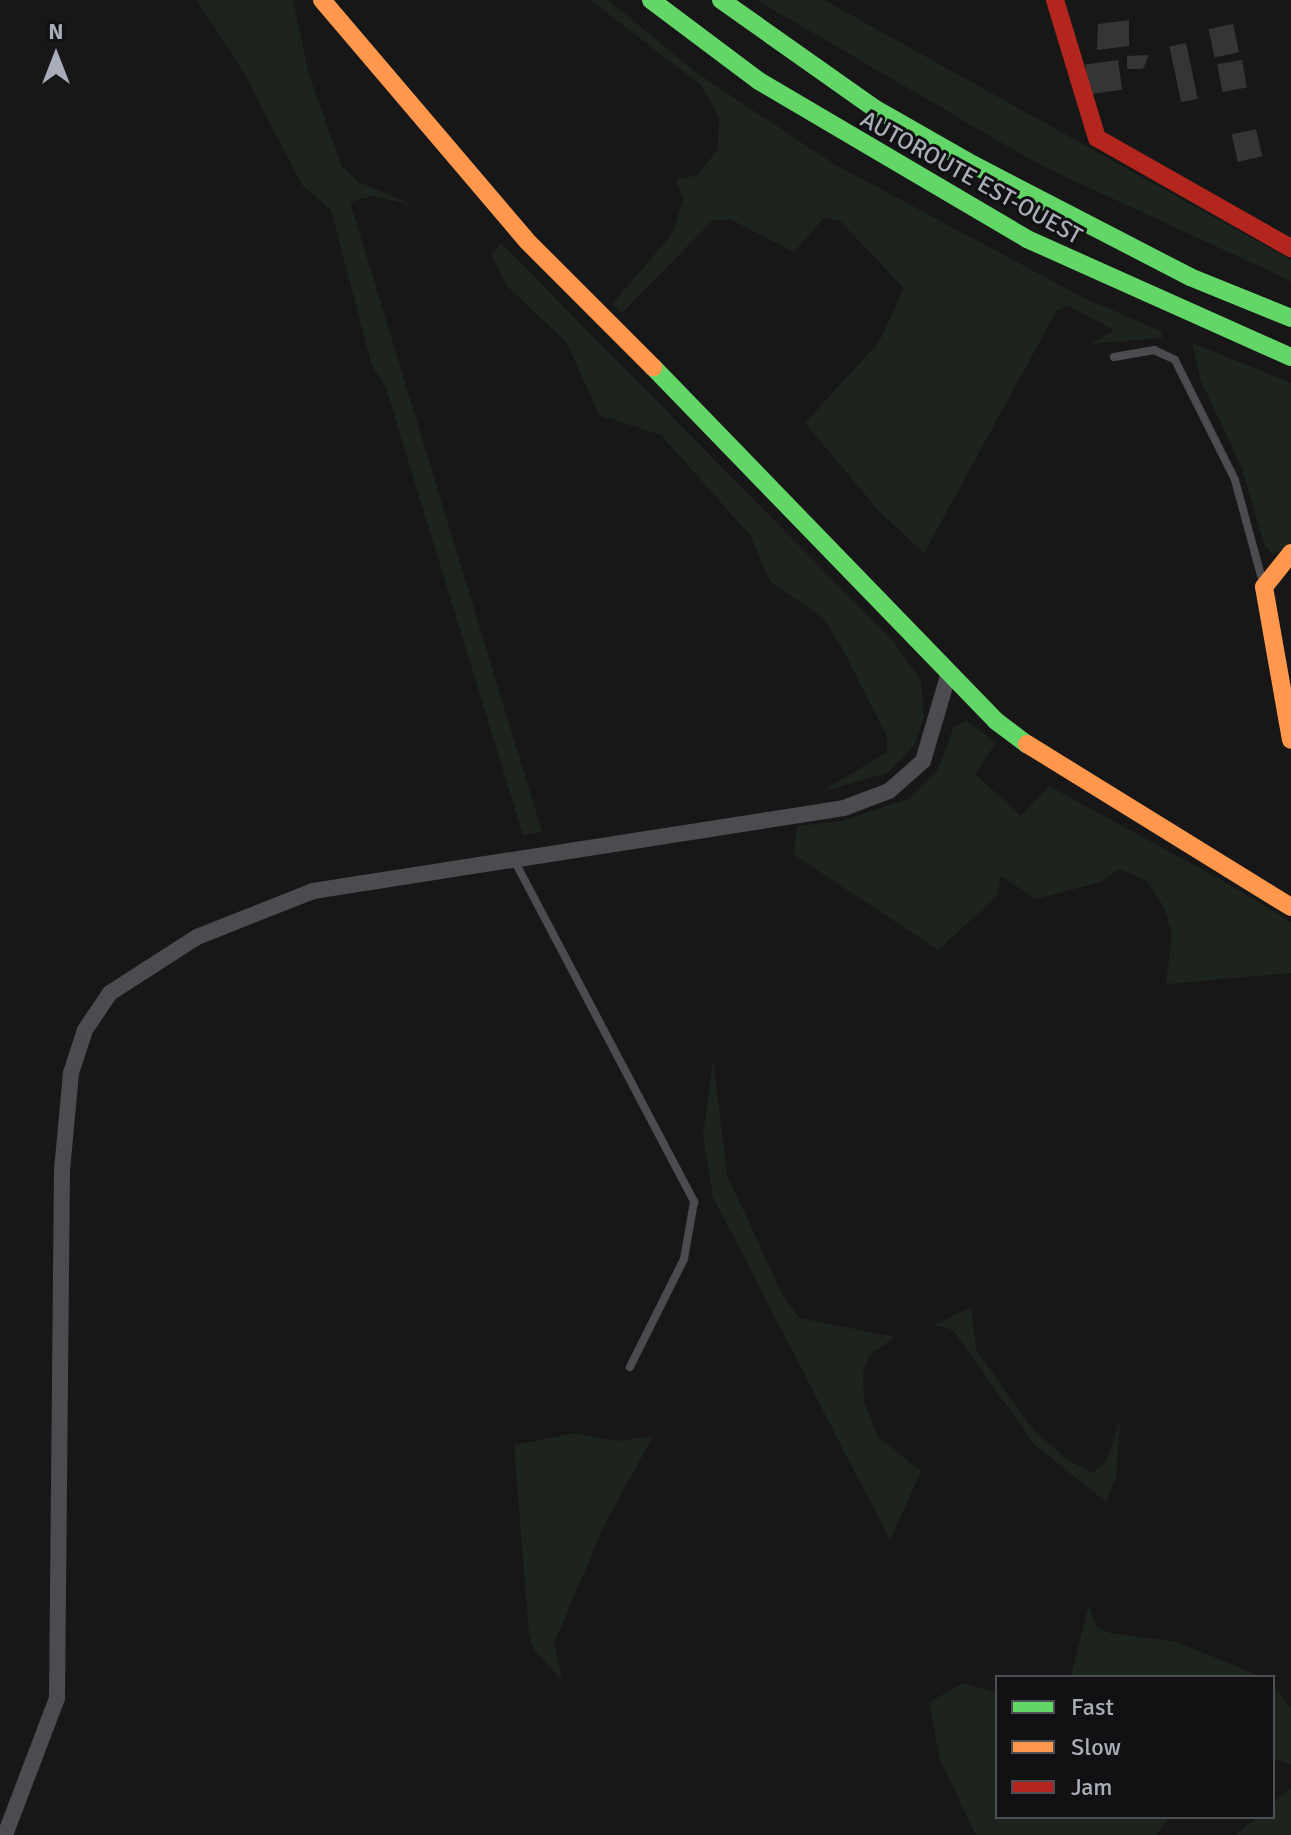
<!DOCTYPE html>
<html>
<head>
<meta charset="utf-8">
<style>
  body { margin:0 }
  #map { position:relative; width:1291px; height:1835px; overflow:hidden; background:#171717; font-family:Signika,sans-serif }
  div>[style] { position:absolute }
  .green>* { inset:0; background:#1d241e }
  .building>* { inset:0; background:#353536; transform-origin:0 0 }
  .lane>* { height:8px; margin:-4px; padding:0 4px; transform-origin:4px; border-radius:4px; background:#4b4c50 }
  .street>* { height:16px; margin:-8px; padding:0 8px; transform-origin:8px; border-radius:8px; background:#4b4c50 }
  .fast>* { height:18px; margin:-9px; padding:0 9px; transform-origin:9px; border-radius:9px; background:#63d668 }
  .slow>* { height:18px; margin:-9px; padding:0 9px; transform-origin:9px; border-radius:9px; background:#ff974d }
  .jam>* { height:18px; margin:-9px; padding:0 9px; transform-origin:9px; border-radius:9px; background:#b3261e }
  span { translate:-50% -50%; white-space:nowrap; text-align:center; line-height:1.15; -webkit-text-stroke:6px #111113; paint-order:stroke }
  .street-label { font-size:24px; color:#a8adb8 }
  .legend { position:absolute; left:995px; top:1675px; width:280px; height:144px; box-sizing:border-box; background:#111113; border:2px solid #4d4f55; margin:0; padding:10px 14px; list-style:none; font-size:24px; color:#a8adb8 }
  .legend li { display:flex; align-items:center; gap:16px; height:40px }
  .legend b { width:40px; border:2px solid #4d4f55 }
  .north { position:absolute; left:16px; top:16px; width:80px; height:80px; -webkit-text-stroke:6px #111113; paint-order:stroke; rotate:0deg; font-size:22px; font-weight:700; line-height:32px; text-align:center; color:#a8adb8 }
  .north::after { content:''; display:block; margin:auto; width:28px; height:36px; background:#a8adb8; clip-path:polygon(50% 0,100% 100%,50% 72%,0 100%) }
</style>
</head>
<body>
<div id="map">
  <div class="green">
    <div style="clip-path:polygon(196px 0,293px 0,309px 75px,342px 167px,359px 182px,414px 205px,373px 196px,350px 202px,542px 832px,523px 835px,386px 388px,372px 366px,331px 210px,302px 185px,243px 71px)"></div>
    <div style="clip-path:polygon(590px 0,608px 0,697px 73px,832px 163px,1084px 298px,1161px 331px,1162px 338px,1091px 344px,1114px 330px,1068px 306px,1057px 310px,924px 553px,878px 510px,805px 423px,879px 342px,904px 288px,840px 221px,824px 218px,794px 252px,730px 219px,712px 221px,622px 313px,612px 304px,673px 233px,683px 200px,676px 180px,698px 175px,718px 149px,719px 117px,701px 85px)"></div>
    <div style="clip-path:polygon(757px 0,824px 0,1291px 260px,1291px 281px,1038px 164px)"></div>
    <div style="clip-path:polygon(501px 243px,893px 641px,921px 680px,924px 717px,914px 745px,888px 773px,821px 792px,887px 752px,887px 736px,841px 646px,823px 618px,770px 581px,750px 535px,661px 435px,599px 415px,567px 343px,508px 287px,491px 255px)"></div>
    <div style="clip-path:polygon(1192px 343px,1291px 383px,1291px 544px,1274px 554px,1265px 547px,1242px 468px,1201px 381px)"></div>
    <div style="clip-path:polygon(967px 721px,996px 743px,975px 774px,1021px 816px,1049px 786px,1223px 881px,1291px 922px,1291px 973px,1166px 984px,1172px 934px,1164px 907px,1146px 880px,1119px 869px,1101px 882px,1036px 899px,1001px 876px,997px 896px,938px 950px,793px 854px,798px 826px,842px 821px,908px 799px,938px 770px,954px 726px)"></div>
    <div style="clip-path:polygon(713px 1060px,727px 1175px,783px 1296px,799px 1318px,895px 1337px,869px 1355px,863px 1373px,864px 1401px,878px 1437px,921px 1471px,890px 1540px,713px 1197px,703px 1135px)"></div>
    <div style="clip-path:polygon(971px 1307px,976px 1350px,1034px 1431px,1070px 1461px,1092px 1473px,1106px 1462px,1120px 1420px,1116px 1478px,1106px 1502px,1035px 1445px,953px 1330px,935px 1325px)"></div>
    <div style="clip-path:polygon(575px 1433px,617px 1441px,653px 1436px,604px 1526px,554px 1643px,562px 1680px,534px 1650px,529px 1634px,514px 1445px)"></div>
    <div style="clip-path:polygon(1089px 1605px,1096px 1627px,1110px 1633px,1177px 1642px,1263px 1677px,1071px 1677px)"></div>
    <div style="clip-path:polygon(964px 1683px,997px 1693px,997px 1817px,1170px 1817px,1156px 1835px,976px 1835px,940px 1760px,929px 1702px)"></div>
    <div style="clip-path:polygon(1273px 1685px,1291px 1708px,1291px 1764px,1273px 1758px)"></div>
    <div style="clip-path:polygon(1291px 1788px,1291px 1835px,1236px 1835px,1257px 1817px,1273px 1817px,1273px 1803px)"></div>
  </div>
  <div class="building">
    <div style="clip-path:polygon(1129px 20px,1129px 46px,1097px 50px,1098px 24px)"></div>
    <div style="left:1233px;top:24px;width:29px;height:25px;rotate:78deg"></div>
    <div style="left:1186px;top:43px;width:57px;height:17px;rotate:78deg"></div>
    <div style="clip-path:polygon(1149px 55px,1143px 69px,1127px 69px,1127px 56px)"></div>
    <div style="left:1118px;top:60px;width:30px;height:33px;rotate:82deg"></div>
    <div style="left:1242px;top:60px;width:28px;height:25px;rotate:80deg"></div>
    <div style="left:1256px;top:129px;width:28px;height:25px;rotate:77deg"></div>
  </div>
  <div class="lane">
    <div style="left:1114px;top:357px;width:41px;rotate:-9.9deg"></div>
    <div style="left:1154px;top:350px;width:23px;rotate:25deg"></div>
    <div style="left:1175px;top:360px;width:134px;rotate:63.4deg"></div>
    <div style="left:1235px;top:480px;width:107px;rotate:74.8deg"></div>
    <div style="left:513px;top:858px;width:389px;rotate:62.2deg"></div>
    <div style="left:694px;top:1202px;width:58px;rotate:100deg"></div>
    <div style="left:684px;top:1259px;width:121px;rotate:116.6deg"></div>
  </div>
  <div class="street">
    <div style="left:5px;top:1835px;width:147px;rotate:-69.2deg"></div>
    <div style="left:57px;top:1698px;width:528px;rotate:-89.46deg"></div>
    <div style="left:62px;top:1170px;width:97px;rotate:-84.7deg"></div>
    <div style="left:71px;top:1073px;width:45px;rotate:-72deg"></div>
    <div style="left:85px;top:1030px;width:45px;rotate:-56deg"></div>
    <div style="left:110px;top:993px;width:103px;rotate:-32.8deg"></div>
    <div style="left:197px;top:937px;width:125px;rotate:-21.6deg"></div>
    <div style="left:313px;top:891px;width:537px;rotate:-8.88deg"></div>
    <div style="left:844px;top:808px;width:48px;rotate:-20.7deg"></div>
    <div style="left:889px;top:791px;width:45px;rotate:-41.4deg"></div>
    <div style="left:923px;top:761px;width:89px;rotate:-73.6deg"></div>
  </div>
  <div class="fast">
    <div style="left:651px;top:0;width:135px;rotate:36.9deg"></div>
    <div style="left:759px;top:81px;width:311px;rotate:30.5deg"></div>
    <div style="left:1027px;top:239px;width:289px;rotate:24.1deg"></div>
    <div style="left:721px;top:0;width:187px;rotate:35.2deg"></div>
    <div style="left:874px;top:108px;width:115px;rotate:29.7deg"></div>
    <div style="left:974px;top:165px;width:243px;rotate:27.4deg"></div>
    <div style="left:1190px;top:277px;width:109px;rotate:22.1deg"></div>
    <div style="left:653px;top:367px;width:493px;rotate:45.9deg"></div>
    <div style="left:996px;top:721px;width:39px;rotate:37deg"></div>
  </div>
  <div class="slow">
    <div style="left:322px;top:0;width:315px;rotate:49.6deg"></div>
    <div style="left:526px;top:240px;width:180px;rotate:45deg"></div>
    <div style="left:1291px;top:553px;width:43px;rotate:128.5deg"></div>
    <div style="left:1264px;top:587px;width:155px;rotate:80deg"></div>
    <div style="left:1027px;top:744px;width:310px;rotate:31.7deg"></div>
  </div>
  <div class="jam">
    <div style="left:1055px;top:0;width:144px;rotate:73.1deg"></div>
    <div style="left:1097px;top:138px;width:223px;rotate:29.6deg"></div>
  </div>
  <div class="street-label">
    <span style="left:971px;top:178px;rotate:29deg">AUTOROUTE EST-OUEST</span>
  </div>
  <ul class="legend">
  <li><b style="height:10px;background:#63d668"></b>Fast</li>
  <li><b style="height:10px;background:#ff974d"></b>Slow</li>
  <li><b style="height:10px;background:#b3261e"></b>Jam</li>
  </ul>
  <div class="north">N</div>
</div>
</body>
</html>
